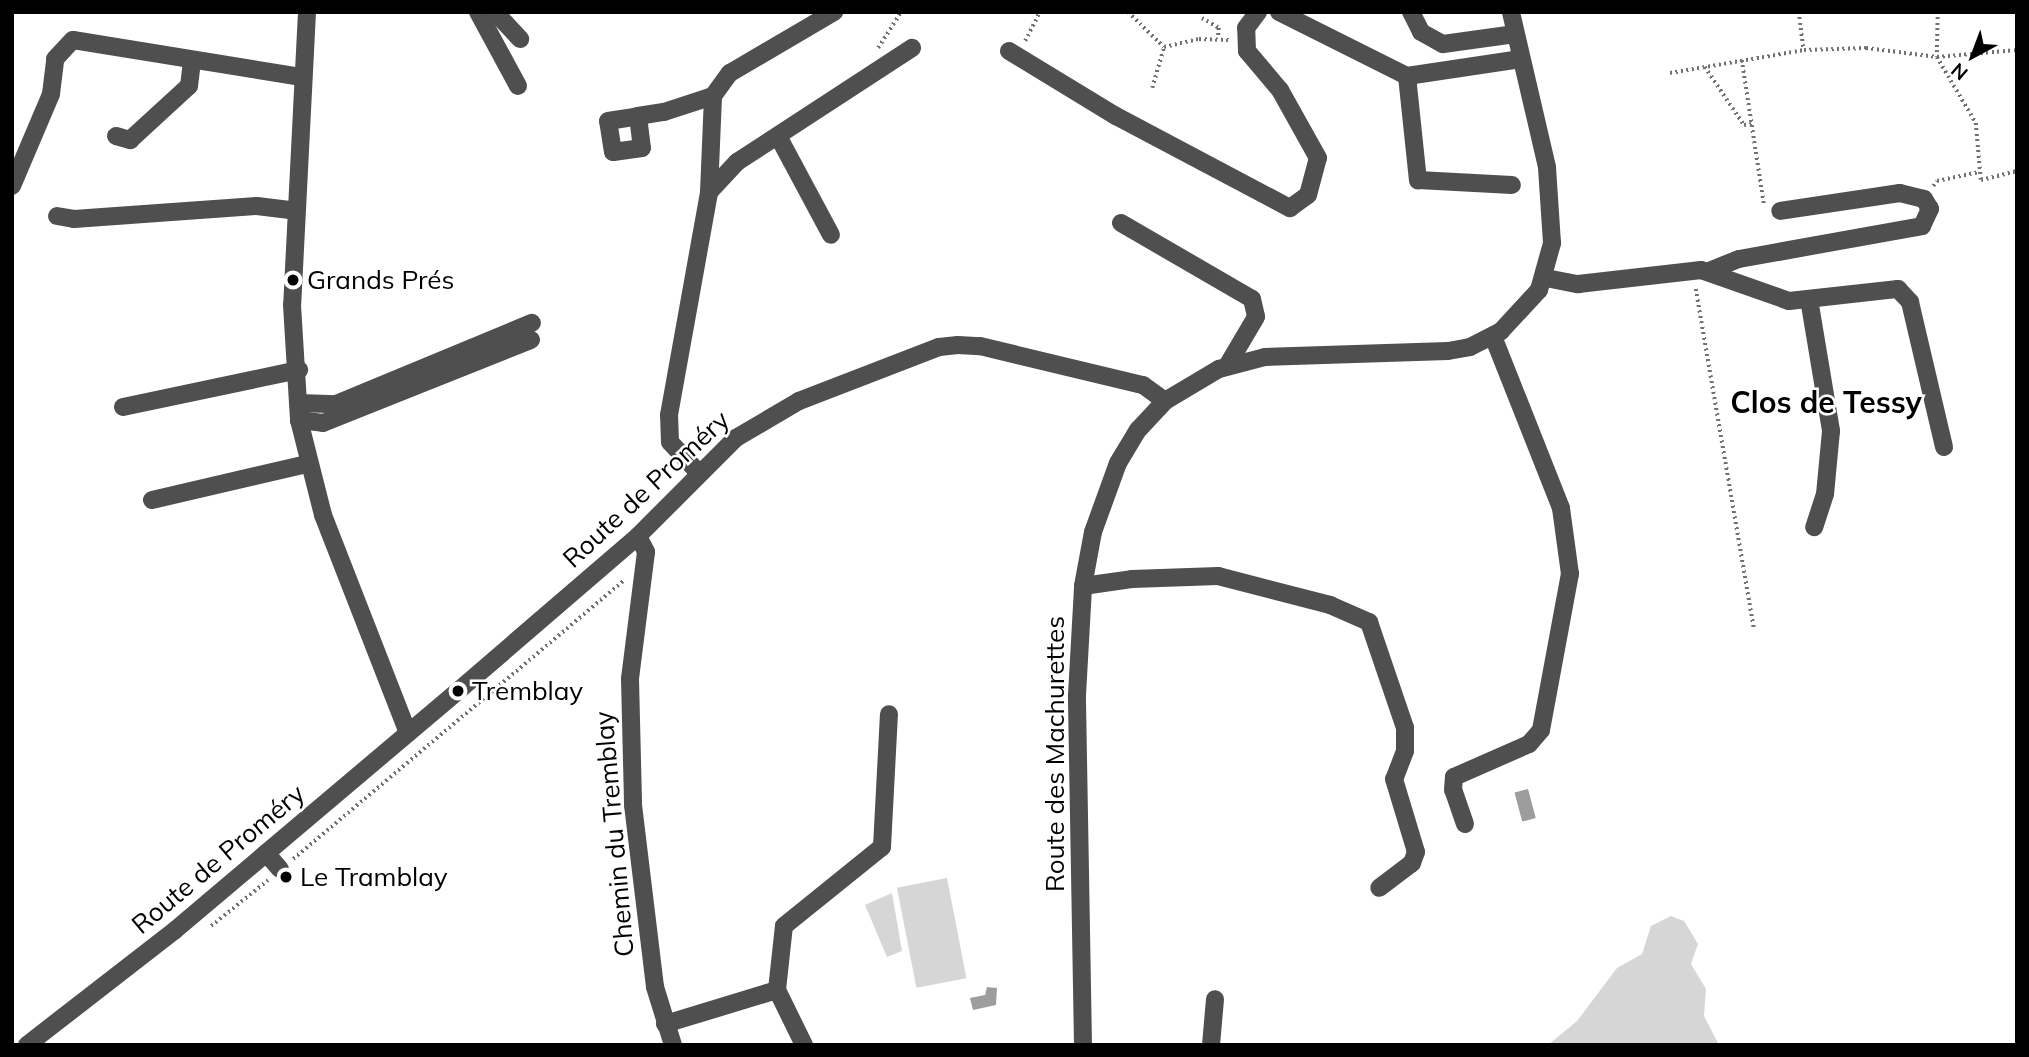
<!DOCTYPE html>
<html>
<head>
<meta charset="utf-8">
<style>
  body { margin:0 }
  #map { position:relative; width:2029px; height:1057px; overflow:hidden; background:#fff; font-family:Mulish,sans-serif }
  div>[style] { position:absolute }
  .green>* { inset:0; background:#d6d6d6; transform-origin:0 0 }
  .water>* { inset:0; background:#9d9d9d; transform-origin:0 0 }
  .path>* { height:3.5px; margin-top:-1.75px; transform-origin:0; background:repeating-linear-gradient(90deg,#717171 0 2px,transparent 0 5.5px) }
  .minor>* { height:18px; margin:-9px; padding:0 9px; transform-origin:9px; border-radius:9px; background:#4f4f4f }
  .dots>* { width:19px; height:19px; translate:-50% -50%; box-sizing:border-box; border:4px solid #fff; border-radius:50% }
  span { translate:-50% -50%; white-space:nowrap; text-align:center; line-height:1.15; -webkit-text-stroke:5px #fff; paint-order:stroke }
  .poi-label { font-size:26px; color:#000 }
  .left { translate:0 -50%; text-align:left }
  .street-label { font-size:26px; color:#000 }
  .quarter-label { font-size:30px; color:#000; font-weight:700 }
  .frame { position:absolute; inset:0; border:14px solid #000; pointer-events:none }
  .north { position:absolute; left:1938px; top:21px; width:70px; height:70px; -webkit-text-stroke:5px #fff; paint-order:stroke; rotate:221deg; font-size:19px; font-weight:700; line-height:28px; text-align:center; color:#000 }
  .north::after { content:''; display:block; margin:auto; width:24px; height:32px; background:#000; clip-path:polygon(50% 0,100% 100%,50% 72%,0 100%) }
</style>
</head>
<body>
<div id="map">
  <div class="green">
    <div style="left:947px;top:878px;width:102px;height:51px;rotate:79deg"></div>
    <div style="clip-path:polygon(892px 893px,902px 951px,887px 957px,865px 905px)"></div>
    <div style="clip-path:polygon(1671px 916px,1684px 921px,1698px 944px,1691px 964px,1706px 989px,1704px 1016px,1719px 1045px,1548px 1045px,1577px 1021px,1617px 968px,1642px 954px,1651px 926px)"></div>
  </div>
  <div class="water">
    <div style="left:1528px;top:789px;width:30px;height:14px;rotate:75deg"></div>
    <div style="clip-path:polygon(987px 987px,997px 988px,996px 1005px,973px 1010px,970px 998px,985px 995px)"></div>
  </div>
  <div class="path">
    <div style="left:1128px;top:12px;width:50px;rotate:44.2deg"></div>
    <div style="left:1799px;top:12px;width:38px;rotate:83deg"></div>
    <div style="left:1938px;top:12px;width:45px;rotate:91.3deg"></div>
    <div style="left:1937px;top:57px;width:77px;rotate:59.4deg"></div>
    <div style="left:1976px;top:123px;width:57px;rotate:85deg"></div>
    <div style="left:1981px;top:180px;width:37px;rotate:-14deg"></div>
    <div style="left:1202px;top:18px;width:20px;rotate:30deg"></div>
    <div style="left:1219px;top:28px;width:11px;rotate:95deg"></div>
    <div style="left:1025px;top:41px;width:33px;rotate:-63deg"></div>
    <div style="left:878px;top:48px;width:43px;rotate:-57.4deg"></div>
    <div style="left:1742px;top:60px;width:146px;rotate:81.3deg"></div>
    <div style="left:1705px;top:67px;width:70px;rotate:56.1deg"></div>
    <div style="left:1744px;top:125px;width:8px;rotate:-7deg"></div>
    <div style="left:1670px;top:73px;width:136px;rotate:-9.7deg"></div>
    <div style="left:1804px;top:50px;width:62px;rotate:-1.8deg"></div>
    <div style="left:1866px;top:48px;width:72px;rotate:7.2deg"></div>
    <div style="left:1937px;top:57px;width:80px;rotate:-5deg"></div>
    <div style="left:1152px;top:88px;width:43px;rotate:-73.7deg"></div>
    <div style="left:1164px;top:47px;width:36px;rotate:-13deg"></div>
    <div style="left:1199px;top:39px;width:30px;rotate:2deg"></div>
    <div style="left:1933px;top:186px;width:6px;rotate:-51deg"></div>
    <div style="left:1937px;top:181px;width:43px;rotate:-12.1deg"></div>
    <div style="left:1696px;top:289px;width:344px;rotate:80.3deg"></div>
    <div style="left:293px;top:859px;width:433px;rotate:-40.1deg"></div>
    <div style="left:211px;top:926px;width:73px;rotate:-38.9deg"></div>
  </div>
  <div class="minor">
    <div style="left:307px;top:12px;width:293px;rotate:92.9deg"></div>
    <div style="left:292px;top:305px;width:115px;rotate:86.5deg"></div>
    <div style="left:299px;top:420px;width:98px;rotate:75.8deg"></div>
    <div style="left:323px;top:515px;width:234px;rotate:68.7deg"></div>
    <div style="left:478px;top:12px;width:84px;rotate:61.6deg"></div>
    <div style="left:495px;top:12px;width:37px;rotate:47deg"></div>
    <div style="left:1279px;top:12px;width:143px;rotate:26.6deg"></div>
    <div style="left:1407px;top:76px;width:115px;rotate:-8.5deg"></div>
    <div style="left:1411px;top:12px;width:22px;rotate:63deg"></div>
    <div style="left:1421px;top:32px;width:25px;rotate:29deg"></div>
    <div style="left:1443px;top:44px;width:73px;rotate:-7.9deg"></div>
    <div style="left:1009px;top:51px;width:125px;rotate:31.3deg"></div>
    <div style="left:1116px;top:116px;width:197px;rotate:27.9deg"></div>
    <div style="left:1290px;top:208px;width:22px;rotate:-36deg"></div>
    <div style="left:1308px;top:195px;width:38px;rotate:-75deg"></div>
    <div style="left:1318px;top:158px;width:78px;rotate:-119.2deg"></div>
    <div style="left:1280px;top:90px;width:51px;rotate:-130.2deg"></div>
    <div style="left:1247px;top:51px;width:23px;rotate:-92deg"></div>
    <div style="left:1246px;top:28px;width:20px;rotate:-53deg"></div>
    <div style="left:1407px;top:76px;width:105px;rotate:84deg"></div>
    <div style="left:1418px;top:180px;width:94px;rotate:3deg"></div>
    <div style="left:638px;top:116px;width:32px;rotate:83deg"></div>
    <div style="left:642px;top:148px;width:29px;rotate:172deg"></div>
    <div style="left:613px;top:152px;width:31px;rotate:-99deg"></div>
    <div style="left:608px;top:121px;width:30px;rotate:-9deg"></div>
    <div style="left:638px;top:116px;width:26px;rotate:-9deg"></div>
    <div style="left:664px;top:112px;width:52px;rotate:-18.1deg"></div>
    <div style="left:116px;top:136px;width:15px;rotate:16deg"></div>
    <div style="left:130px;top:140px;width:80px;rotate:-42.5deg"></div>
    <div style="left:189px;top:86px;width:23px;rotate:-83deg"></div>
    <div style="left:778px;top:136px;width:112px;rotate:61.8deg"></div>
    <div style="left:12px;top:186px;width:100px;rotate:-67deg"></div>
    <div style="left:51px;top:94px;width:35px;rotate:-83deg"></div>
    <div style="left:55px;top:59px;width:26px;rotate:-47deg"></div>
    <div style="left:73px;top:40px;width:232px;rotate:9.2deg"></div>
    <div style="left:709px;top:192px;width:41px;rotate:-47deg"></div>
    <div style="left:737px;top:162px;width:209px;rotate:-33.1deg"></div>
    <div style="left:57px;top:216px;width:17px;rotate:10deg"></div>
    <div style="left:74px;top:219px;width:183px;rotate:-4.1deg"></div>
    <div style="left:257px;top:206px;width:39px;rotate:7deg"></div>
    <div style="left:1121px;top:223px;width:151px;rotate:30.1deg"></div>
    <div style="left:1252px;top:299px;width:18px;rotate:77deg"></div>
    <div style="left:1256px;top:317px;width:57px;rotate:120.6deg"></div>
    <div style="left:1709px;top:271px;width:32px;rotate:-22deg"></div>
    <div style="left:1739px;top:259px;width:186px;rotate:-10.2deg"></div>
    <div style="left:1922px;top:226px;width:19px;rotate:-65deg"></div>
    <div style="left:1930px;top:209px;width:12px;rotate:-121deg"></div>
    <div style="left:1924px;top:199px;width:25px;rotate:-166deg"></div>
    <div style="left:1900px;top:193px;width:121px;rotate:171.5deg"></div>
    <div style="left:1546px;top:278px;width:33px;rotate:11deg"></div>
    <div style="left:1578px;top:284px;width:124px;rotate:-6.5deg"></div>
    <div style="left:1701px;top:270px;width:93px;rotate:19.4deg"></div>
    <div style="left:1789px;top:301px;width:110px;rotate:-6.3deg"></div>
    <div style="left:1898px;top:289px;width:18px;rotate:47deg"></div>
    <div style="left:1910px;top:302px;width:149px;rotate:76.8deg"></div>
    <div style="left:1809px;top:299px;width:134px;rotate:80.5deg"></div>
    <div style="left:1831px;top:431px;width:63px;rotate:95.4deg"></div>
    <div style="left:1825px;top:494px;width:35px;rotate:108deg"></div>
    <div style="left:299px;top:403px;width:37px;rotate:2deg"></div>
    <div style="left:336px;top:404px;width:212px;rotate:-22.5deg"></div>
    <div style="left:123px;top:407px;width:180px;rotate:-11.9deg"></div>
    <div style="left:299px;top:420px;width:24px;rotate:7deg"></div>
    <div style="left:323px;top:423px;width:224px;rotate:-21.8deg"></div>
    <div style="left:698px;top:472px;width:41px;rotate:-133deg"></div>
    <div style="left:670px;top:442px;width:27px;rotate:-92deg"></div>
    <div style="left:669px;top:415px;width:227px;rotate:-79.8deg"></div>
    <div style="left:709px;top:192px;width:96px;rotate:-87.6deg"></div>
    <div style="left:713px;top:96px;width:29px;rotate:-54deg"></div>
    <div style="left:730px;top:73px;width:121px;rotate:-30.4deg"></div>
    <div style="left:152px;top:500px;width:159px;rotate:-13.1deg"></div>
    <div style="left:638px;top:536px;width:18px;rotate:63deg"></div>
    <div style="left:646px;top:552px;width:128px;rotate:97.2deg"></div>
    <div style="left:630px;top:679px;width:126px;rotate:88.6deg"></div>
    <div style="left:633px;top:805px;width:183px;rotate:83.1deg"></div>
    <div style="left:655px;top:987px;width:61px;rotate:72.8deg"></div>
    <div style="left:1083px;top:586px;width:49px;rotate:-8.1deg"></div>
    <div style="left:1132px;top:579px;width:86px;rotate:-2deg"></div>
    <div style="left:1218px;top:576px;width:116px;rotate:14.5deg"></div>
    <div style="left:1330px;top:605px;width:43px;rotate:23.6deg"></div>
    <div style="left:1369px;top:622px;width:112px;rotate:71.2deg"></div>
    <div style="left:1405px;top:728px;width:23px;rotate:90deg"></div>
    <div style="left:1405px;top:751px;width:30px;rotate:111deg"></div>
    <div style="left:1394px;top:779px;width:76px;rotate:73.2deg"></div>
    <div style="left:1416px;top:852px;width:12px;rotate:110deg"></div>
    <div style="left:1412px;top:863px;width:41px;rotate:142.9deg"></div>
    <div style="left:1465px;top:824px;width:36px;rotate:-109deg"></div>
    <div style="left:1453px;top:790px;width:13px;rotate:-86deg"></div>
    <div style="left:1454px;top:777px;width:82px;rotate:-23.7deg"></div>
    <div style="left:1529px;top:744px;width:18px;rotate:-49deg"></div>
    <div style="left:1541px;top:730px;width:159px;rotate:-79.5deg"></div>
    <div style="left:1570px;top:574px;width:67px;rotate:-97.8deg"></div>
    <div style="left:1561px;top:508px;width:185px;rotate:-111.6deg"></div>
    <div style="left:266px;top:853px;width:21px;rotate:49deg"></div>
    <div style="left:665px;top:1024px;width:117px;rotate:-16.9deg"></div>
    <div style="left:27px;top:1045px;width:186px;rotate:-37.8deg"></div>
    <div style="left:174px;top:931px;width:372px;rotate:-40.2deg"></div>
    <div style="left:458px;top:691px;width:238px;rotate:-40.7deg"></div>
    <div style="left:638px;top:536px;width:139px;rotate:-45deg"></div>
    <div style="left:736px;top:438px;width:73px;rotate:-30.4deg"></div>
    <div style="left:799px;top:401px;width:150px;rotate:-21.1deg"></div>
    <div style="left:939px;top:347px;width:19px;rotate:-6deg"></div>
    <div style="left:958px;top:345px;width:22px;rotate:3deg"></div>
    <div style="left:980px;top:346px;width:168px;rotate:13.5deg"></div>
    <div style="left:1143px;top:385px;width:27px;rotate:36deg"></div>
    <div style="left:1165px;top:401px;width:63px;rotate:-30.7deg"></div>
    <div style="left:1219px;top:369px;width:48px;rotate:-14.6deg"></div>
    <div style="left:1265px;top:357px;width:183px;rotate:-1.9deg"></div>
    <div style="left:1448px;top:351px;width:22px;rotate:-10deg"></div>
    <div style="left:1470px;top:347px;width:35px;rotate:-27deg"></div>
    <div style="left:1501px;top:331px;width:56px;rotate:-47.2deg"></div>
    <div style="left:1539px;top:290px;width:49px;rotate:-74.5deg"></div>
    <div style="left:1552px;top:243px;width:76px;rotate:-93.8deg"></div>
    <div style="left:1547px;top:167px;width:159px;rotate:-103.1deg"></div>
    <div style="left:804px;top:1045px;width:61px;rotate:-116.1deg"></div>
    <div style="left:777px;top:990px;width:64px;rotate:-83.8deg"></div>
    <div style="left:784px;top:926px;width:126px;rotate:-38.9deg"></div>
    <div style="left:882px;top:847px;width:133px;rotate:-87deg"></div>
    <div style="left:1083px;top:1045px;width:350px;rotate:-91deg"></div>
    <div style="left:1077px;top:695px;width:109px;rotate:-86.8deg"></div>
    <div style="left:1083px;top:586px;width:55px;rotate:-79.5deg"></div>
    <div style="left:1093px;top:532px;width:73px;rotate:-70.1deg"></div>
    <div style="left:1118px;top:463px;width:39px;rotate:-59deg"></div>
    <div style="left:1138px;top:430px;width:40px;rotate:-47deg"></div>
    <div style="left:1211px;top:1045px;width:46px;rotate:-85deg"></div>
  </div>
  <div class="dots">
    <div style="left:293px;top:280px;background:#000"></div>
    <div style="left:458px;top:691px;background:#000"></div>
    <div style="left:286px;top:877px;background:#000"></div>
  </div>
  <div class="poi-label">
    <span class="left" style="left:307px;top:280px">Grands Prés</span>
    <span class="left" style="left:472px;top:691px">Tremblay</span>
    <span class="left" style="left:300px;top:877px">Le Tramblay</span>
  </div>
  <div class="street-label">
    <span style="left:646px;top:489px;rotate:-43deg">Route de Proméry</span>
    <span style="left:1055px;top:754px;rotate:-90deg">Route des Machurettes</span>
    <span style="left:614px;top:834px;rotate:-95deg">Chemin du Tremblay</span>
    <span style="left:218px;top:859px;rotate:-40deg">Route de Proméry</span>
  </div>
  <div class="quarter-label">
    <span style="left:1826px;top:402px">Clos de Tessy</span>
  </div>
  <div class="frame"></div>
  <div class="north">N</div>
</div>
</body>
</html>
